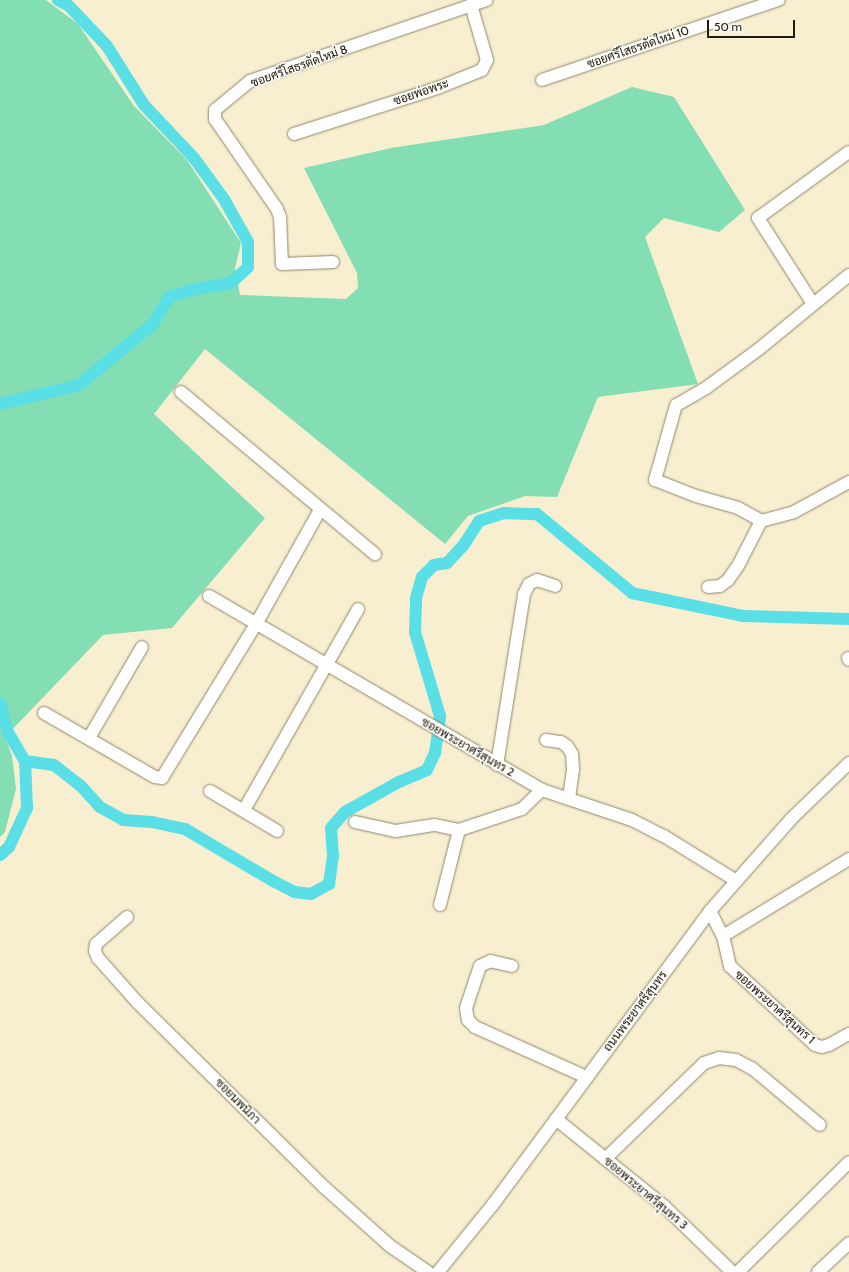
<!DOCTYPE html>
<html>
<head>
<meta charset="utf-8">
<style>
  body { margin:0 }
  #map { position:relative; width:849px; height:1272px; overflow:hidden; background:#f8eed0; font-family:Cabin,Sarabun,sans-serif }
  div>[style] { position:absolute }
  .green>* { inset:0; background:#84deb3 }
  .canal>* { height:12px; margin:-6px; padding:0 6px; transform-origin:6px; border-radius:6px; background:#59dfe5 }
  .roads { filter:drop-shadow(0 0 1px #8f866a) drop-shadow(0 0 1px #8f866a) }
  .minor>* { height:12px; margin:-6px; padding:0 6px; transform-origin:6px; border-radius:6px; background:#fff }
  span { translate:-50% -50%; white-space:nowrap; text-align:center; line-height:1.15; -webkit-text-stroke:3px #fefcf6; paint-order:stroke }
  .street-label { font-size:12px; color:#1d1a0f }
  .scale { position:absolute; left:707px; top:20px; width:88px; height:18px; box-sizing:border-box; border:2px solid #1d1a0f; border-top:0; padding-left:5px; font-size:12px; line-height:14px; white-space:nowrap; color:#1d1a0f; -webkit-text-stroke:3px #fefcf6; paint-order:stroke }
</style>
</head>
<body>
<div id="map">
  <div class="green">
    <div style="clip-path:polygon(0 0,46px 0,78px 24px,134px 106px,187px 160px,241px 243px,235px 268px,240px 295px,346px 299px,358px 288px,357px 273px,304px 168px,391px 148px,544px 125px,632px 87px,674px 97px,745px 210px,719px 232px,664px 218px,645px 237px,698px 384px,598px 397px,557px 497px,525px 496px,468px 516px,445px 544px,205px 349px,154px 414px,265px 518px,172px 628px,103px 635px,5px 737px,12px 756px,16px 789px,5px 832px,0 837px)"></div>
  </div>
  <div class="canal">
    <div style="left:0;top:404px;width:81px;rotate:-13.5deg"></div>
    <div style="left:79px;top:385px;width:96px;rotate:-39.5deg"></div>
    <div style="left:153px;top:324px;width:31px;rotate:-59deg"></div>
    <div style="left:169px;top:297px;width:27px;rotate:-17deg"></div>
    <div style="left:195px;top:289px;width:36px;rotate:-9deg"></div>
    <div style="left:231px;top:283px;width:23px;rotate:-43deg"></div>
    <div style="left:248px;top:267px;width:25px;rotate:-90deg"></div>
    <div style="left:248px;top:242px;width:49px;rotate:-119.2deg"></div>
    <div style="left:224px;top:199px;width:51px;rotate:-126.2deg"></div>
    <div style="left:194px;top:158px;width:73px;rotate:-133.3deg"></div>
    <div style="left:144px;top:105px;width:70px;rotate:-122.1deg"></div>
    <div style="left:107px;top:46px;width:55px;rotate:-133.5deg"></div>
    <div style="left:69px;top:6px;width:13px;rotate:-151deg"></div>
    <div style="left:0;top:703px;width:30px;rotate:75deg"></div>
    <div style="left:8px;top:732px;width:34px;rotate:60deg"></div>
    <div style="left:25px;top:761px;width:29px;rotate:8deg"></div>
    <div style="left:54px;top:765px;width:34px;rotate:38deg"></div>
    <div style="left:81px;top:786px;width:28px;rotate:48deg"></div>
    <div style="left:100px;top:807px;width:26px;rotate:29deg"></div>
    <div style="left:123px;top:820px;width:29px;rotate:4deg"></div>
    <div style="left:152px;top:822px;width:34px;rotate:12deg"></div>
    <div style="left:185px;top:829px;width:102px;rotate:30.6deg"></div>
    <div style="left:273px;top:881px;width:25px;rotate:27deg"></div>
    <div style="left:295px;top:892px;width:16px;rotate:7deg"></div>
    <div style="left:311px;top:894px;width:21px;rotate:-29deg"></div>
    <div style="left:329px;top:884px;width:28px;rotate:-82deg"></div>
    <div style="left:333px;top:856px;width:28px;rotate:-94deg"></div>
    <div style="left:331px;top:828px;width:21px;rotate:-49deg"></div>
    <div style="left:345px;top:812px;width:62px;rotate:-29.1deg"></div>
    <div style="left:399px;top:782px;width:30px;rotate:-23deg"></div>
    <div style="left:427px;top:770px;width:19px;rotate:-65deg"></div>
    <div style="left:435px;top:753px;width:37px;rotate:-82deg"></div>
    <div style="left:440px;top:716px;width:88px;rotate:-106.6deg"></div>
    <div style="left:415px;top:632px;width:34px;rotate:-88deg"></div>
    <div style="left:416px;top:598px;width:22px;rotate:-74deg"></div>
    <div style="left:422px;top:577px;width:17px;rotate:-45deg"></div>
    <div style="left:434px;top:565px;width:13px;rotate:-9deg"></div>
    <div style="left:447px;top:563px;width:23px;rotate:-47deg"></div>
    <div style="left:463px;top:546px;width:30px;rotate:-57deg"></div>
    <div style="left:479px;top:521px;width:26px;rotate:-18deg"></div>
    <div style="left:504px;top:513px;width:33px;rotate:2deg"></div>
    <div style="left:537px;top:514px;width:124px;rotate:39.7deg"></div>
    <div style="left:632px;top:593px;width:113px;rotate:11.7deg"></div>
    <div style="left:743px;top:616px;width:106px;rotate:1.6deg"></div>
    <div style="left:0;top:855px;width:12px;rotate:-42deg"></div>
    <div style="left:9px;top:847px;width:43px;rotate:-65.2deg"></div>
    <div style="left:27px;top:808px;width:47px;rotate:-92.4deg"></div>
  </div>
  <div class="roads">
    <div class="minor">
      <div style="left:542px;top:80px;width:250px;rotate:-18.7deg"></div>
      <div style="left:294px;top:134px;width:153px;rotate:-17.8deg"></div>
      <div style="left:440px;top:87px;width:45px;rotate:-22deg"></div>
      <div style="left:482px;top:70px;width:11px;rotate:-63deg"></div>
      <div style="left:487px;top:60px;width:57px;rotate:-106.2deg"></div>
      <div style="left:333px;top:262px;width:51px;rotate:177.8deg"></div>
      <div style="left:282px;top:264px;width:47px;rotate:-92.4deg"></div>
      <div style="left:280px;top:217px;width:9px;rotate:-111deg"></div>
      <div style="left:277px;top:209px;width:109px;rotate:-124.6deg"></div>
      <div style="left:215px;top:119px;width:9px;rotate:-90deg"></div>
      <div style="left:215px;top:110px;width:45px;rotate:-39.6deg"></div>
      <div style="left:250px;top:81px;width:250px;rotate:-18.9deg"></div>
      <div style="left:849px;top:275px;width:117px;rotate:140.6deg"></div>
      <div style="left:759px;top:349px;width:66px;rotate:143.7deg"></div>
      <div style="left:706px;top:388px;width:34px;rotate:150deg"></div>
      <div style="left:676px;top:405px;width:78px;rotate:105.6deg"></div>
      <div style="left:655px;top:480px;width:44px;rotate:21.3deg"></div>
      <div style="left:696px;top:496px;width:44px;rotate:15.9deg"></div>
      <div style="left:738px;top:508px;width:26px;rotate:29deg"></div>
      <div style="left:761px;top:521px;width:34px;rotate:-15deg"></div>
      <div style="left:794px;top:512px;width:63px;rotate:-28.6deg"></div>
      <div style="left:813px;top:304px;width:102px;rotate:-122.6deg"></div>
      <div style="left:758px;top:218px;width:112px;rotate:-36deg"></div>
      <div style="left:181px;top:392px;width:253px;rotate:39.9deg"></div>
      <div style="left:708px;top:587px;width:12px;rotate:-5deg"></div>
      <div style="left:720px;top:586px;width:10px;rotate:-37deg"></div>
      <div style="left:728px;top:580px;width:19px;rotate:-55deg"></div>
      <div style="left:739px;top:564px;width:48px;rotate:-62.9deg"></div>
      <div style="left:209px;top:596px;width:385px;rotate:30.2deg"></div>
      <div style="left:542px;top:790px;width:95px;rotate:18.4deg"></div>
      <div style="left:632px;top:820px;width:36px;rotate:27deg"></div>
      <div style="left:664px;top:836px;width:84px;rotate:31.8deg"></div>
      <div style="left:848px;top:658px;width:2px;rotate:63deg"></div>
      <div style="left:44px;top:713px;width:128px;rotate:30deg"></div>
      <div style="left:155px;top:777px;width:7px;rotate:8deg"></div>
      <div style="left:162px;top:778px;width:180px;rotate:-58.6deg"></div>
      <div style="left:256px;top:624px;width:131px;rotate:-60.7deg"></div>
      <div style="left:89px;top:738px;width:105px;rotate:-59.8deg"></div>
      <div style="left:546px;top:740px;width:15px;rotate:8deg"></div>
      <div style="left:561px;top:742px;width:7px;rotate:34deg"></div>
      <div style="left:567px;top:746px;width:9px;rotate:58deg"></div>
      <div style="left:572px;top:754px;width:16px;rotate:86deg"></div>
      <div style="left:573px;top:770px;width:29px;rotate:98deg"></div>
      <div style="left:497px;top:765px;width:173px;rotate:-81deg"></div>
      <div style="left:524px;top:594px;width:11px;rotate:-63deg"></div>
      <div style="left:529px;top:584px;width:9px;rotate:-27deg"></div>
      <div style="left:537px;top:580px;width:19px;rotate:18deg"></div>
      <div style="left:210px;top:791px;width:78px;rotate:30.8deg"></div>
      <div style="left:244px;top:810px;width:231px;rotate:-60.4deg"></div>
      <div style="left:355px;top:822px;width:42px;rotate:12.4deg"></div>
      <div style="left:396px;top:831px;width:39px;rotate:-9deg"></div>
      <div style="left:435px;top:825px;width:25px;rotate:12deg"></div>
      <div style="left:440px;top:905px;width:77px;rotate:-75.8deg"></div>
      <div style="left:459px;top:830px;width:66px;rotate:-18.4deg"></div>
      <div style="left:522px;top:809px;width:28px;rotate:-44deg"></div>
      <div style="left:710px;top:911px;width:28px;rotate:63deg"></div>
      <div style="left:723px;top:936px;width:31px;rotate:77deg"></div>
      <div style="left:730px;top:966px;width:116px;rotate:42.9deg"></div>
      <div style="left:815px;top:1045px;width:7px;rotate:16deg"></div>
      <div style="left:822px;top:1047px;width:7px;rotate:-16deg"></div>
      <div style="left:829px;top:1045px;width:23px;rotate:-29deg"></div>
      <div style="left:127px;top:917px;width:41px;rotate:138.9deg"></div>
      <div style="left:96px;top:944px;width:7px;rotate:98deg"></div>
      <div style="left:95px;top:951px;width:8px;rotate:67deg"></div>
      <div style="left:98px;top:958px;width:60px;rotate:48.4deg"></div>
      <div style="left:138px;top:1003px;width:262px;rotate:44.7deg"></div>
      <div style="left:324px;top:1187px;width:89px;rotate:41.8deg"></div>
      <div style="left:390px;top:1246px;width:46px;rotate:34.4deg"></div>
      <div style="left:723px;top:936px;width:148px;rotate:-31.4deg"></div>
      <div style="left:512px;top:966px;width:22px;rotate:-167deg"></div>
      <div style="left:491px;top:961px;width:12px;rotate:156deg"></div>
      <div style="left:480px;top:966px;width:44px;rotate:108.4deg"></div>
      <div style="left:466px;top:1008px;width:12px;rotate:81deg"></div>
      <div style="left:468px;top:1020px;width:10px;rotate:45deg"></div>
      <div style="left:475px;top:1027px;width:122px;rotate:24.2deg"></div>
      <div style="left:556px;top:1119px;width:139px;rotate:38.9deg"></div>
      <div style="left:664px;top:1206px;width:95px;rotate:44.1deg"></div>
      <div style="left:605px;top:1159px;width:138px;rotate:-44.1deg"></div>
      <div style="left:704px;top:1063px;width:16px;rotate:-18deg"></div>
      <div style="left:719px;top:1058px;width:17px;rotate:7deg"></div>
      <div style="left:736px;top:1060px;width:19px;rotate:28deg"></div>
      <div style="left:753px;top:1069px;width:87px;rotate:39.9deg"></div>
      <div style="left:438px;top:1272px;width:89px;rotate:-50.9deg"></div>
      <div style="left:494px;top:1203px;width:363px;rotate:-53.5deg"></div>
      <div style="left:710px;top:911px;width:123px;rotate:-48.6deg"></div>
      <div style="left:791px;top:819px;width:81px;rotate:-44deg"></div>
      <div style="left:738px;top:1272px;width:156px;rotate:-44.7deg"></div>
      <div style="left:818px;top:1272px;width:42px;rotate:-43.1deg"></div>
    </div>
  </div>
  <div class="street-label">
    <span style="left:638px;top:47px;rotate:-19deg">ซอยศรีโสธรตัดใหม่ 10</span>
    <span style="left:299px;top:66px;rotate:-20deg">ซอยศรีโสธรตัดใหม่ 8</span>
    <span style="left:421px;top:92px;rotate:-19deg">ซอยพ่อพระ</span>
    <span style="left:468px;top:747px;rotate:30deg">ซอยพระยาศรีสุนทร 2</span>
    <span style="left:775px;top:1007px;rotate:42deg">ซอยพระยาศรีสุนทร 1</span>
    <span style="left:635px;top:1011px;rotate:-53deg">ถนนพระยาศรีสุนทร</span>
    <span style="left:238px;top:1101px;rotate:45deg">ซอยนพนิภา</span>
    <span style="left:646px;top:1193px;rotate:40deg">ซอยพระยาศรีสุนทร 3</span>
  </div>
  <div class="scale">50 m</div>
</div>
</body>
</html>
